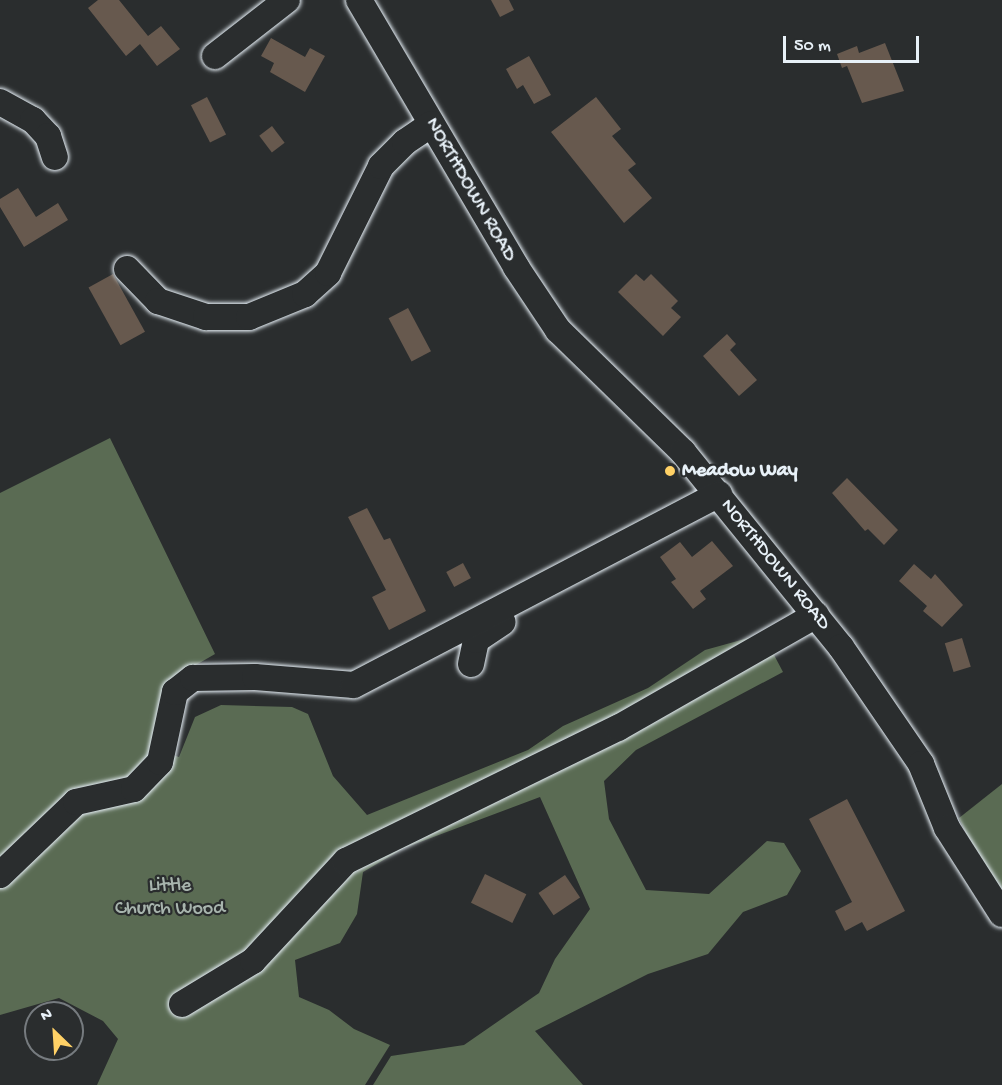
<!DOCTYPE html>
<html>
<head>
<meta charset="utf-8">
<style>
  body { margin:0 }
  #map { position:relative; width:1002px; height:1085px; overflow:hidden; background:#2a2d2e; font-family:"Gochi Hand",sans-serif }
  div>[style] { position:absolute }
  .green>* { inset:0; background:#5a6b53 }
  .building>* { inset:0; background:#67594e; transform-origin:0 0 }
  .roads { filter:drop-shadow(0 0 2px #e8f1f8) drop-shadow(0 0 2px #e8f1f8) }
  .minor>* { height:26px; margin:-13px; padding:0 13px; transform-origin:13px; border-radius:13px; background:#2a2d2e }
  .dots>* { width:16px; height:16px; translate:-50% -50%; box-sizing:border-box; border:3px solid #2a2d2e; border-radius:50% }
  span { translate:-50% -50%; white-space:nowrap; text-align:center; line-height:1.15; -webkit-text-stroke:4.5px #2a2d2e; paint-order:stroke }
  .street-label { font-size:20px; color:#e8f1f8 }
  .poi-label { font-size:20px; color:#e8f1f8; font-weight:700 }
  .left { translate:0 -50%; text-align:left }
  .park-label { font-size:20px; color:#a8b5ae }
  .north { position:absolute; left:24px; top:1001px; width:60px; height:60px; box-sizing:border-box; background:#2a2d2e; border:2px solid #767b7f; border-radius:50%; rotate:335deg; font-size:16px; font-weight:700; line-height:24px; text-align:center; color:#e8f1f8 }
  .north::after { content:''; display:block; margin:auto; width:21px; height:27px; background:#ffd166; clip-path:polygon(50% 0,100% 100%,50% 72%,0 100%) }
  .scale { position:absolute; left:783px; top:36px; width:136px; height:27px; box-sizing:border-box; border:3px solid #e8f1f8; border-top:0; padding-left:8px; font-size:18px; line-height:21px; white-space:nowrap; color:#e8f1f8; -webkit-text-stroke:4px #2a2d2e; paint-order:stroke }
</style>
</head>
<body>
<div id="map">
  <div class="green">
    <div style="clip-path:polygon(110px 438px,215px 654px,189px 669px,160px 751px,179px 757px,195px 717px,221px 705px,292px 707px,308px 714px,333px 776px,367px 815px,528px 750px,563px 726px,648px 688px,705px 650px,763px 634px,783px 672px,636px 750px,604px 781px,609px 819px,646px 890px,709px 894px,767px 841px,784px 843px,801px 871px,787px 895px,743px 912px,708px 954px,648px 974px,535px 1031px,583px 1085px,373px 1085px,391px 1056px,464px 1045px,539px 993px,555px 959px,590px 909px,540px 797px,404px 848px,363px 872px,357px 914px,340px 943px,295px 960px,299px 997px,329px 1010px,354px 1029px,390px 1045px,365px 1085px,97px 1085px,118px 1039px,103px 1021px,59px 998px,0 1015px,0 493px)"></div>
    <div style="clip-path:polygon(1002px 784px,1002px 898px,984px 872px,959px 818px)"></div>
  </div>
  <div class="building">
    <div style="clip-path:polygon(98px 0,119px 0,148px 36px,161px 26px,180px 49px,157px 66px,140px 44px,126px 56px,88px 8px)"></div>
    <div style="clip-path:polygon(491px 0,509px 0,514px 10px,500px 17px)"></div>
    <div style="clip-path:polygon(271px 38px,305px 57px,310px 48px,325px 56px,305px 92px,270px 72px,274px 63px,261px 56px)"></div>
    <div style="clip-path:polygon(885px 43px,904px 91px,862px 103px,847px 66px,842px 68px,837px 54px,857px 46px,859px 53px)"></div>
    <div style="clip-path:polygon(529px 56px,551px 95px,534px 104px,523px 85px,517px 89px,506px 69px)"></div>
    <div style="left:207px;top:97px;width:42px;height:18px;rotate:63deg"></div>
    <div style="clip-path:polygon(596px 97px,621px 129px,612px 136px,636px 164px,628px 170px,652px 198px,624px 223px,551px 132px)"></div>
    <div style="left:272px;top:126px;width:21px;height:16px;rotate:53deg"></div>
    <div style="clip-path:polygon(18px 188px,36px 217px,58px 203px,68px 220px,24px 247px,0 207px,0 199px)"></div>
    <div style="left:113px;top:274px;width:66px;height:28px;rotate:61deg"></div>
    <div style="clip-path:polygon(636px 274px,644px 281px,651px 274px,678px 301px,671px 308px,681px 317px,663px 336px,618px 292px)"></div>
    <div style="left:408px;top:308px;width:49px;height:22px;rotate:62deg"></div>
    <div style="clip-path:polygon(727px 334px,736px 344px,730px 350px,757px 380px,739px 396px,703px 356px)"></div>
    <div style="clip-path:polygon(847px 478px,898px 530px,884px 545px,868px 529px,865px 531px,832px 493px)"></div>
    <div style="clip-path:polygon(367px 508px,384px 540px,390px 538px,426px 611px,389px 630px,372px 597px,386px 590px,348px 517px)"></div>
    <div style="clip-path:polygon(712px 541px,733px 566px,700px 591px,706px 599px,693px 609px,671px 582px,676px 579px,660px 557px,680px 542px,692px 557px)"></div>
    <div style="left:463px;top:563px;width:17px;height:19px;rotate:62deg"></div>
    <div style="clip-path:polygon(914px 564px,931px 579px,935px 574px,963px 605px,942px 627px,923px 611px,927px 606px,899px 581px)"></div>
    <div style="left:962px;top:638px;width:30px;height:18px;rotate:73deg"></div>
    <div style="clip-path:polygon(847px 799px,905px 911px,867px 931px,862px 922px,845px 931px,835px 911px,852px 902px,809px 819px)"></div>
    <div style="left:485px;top:874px;width:46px;height:32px;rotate:26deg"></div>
    <div style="left:565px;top:875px;width:27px;height:32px;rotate:56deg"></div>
  </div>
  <div class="roads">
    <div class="minor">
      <div style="left:359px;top:0;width:310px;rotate:59.5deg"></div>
      <div style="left:516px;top:267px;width:76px;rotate:56.3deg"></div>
      <div style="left:558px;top:330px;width:175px;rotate:44.3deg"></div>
      <div style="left:683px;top:452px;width:251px;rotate:51deg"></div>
      <div style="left:841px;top:647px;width:142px;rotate:55.6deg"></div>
      <div style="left:921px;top:764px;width:69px;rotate:67.9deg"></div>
      <div style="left:947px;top:828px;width:102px;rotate:57.4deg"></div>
      <div style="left:215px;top:56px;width:91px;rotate:-37.9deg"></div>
      <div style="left:0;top:102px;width:38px;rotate:29deg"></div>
      <div style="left:33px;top:120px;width:22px;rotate:47deg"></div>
      <div style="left:48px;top:136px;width:22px;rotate:72deg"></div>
      <div style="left:127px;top:269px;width:45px;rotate:45.9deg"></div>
      <div style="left:158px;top:301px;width:51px;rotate:18.4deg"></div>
      <div style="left:206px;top:317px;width:43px"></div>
      <div style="left:249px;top:317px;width:61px;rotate:-22.3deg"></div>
      <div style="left:305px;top:294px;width:31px;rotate:-42deg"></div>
      <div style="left:328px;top:273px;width:119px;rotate:-63.6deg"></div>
      <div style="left:381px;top:166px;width:34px;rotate:-45deg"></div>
      <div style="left:405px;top:142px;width:32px;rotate:-34deg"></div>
      <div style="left:471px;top:664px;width:25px;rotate:-78deg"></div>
      <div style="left:476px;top:640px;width:32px;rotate:-34deg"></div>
      <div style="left:0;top:875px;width:105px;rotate:-43.8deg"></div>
      <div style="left:76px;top:802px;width:59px;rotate:-12.6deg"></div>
      <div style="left:134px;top:789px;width:37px;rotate:-46deg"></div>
      <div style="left:160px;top:762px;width:72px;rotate:-77.9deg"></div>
      <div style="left:175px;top:692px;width:23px;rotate:-38deg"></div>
      <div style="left:193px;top:678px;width:62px;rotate:-0.9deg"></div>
      <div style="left:255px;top:677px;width:99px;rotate:4.6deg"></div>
      <div style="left:354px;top:685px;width:412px;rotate:-27.6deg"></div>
      <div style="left:182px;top:1004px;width:83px;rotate:-31.2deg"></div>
      <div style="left:253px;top:961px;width:137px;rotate:-47.1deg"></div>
      <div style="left:346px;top:861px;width:303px;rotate:-26.1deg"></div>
      <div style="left:618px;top:728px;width:228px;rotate:-29.7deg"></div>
    </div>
  </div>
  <div class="dots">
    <div style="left:670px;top:471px;background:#ffd166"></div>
  </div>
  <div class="street-label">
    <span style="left:470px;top:190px;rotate:60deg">NORTHDOWN ROAD</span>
    <span style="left:775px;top:565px;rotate:51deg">NORTHDOWN ROAD</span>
  </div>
  <div class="poi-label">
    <span class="left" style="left:682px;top:471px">Meadow Way</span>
  </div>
  <div class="park-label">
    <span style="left:170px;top:898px">Little<br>Church Wood</span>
  </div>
  <div class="north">N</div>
  <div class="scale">50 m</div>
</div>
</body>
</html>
